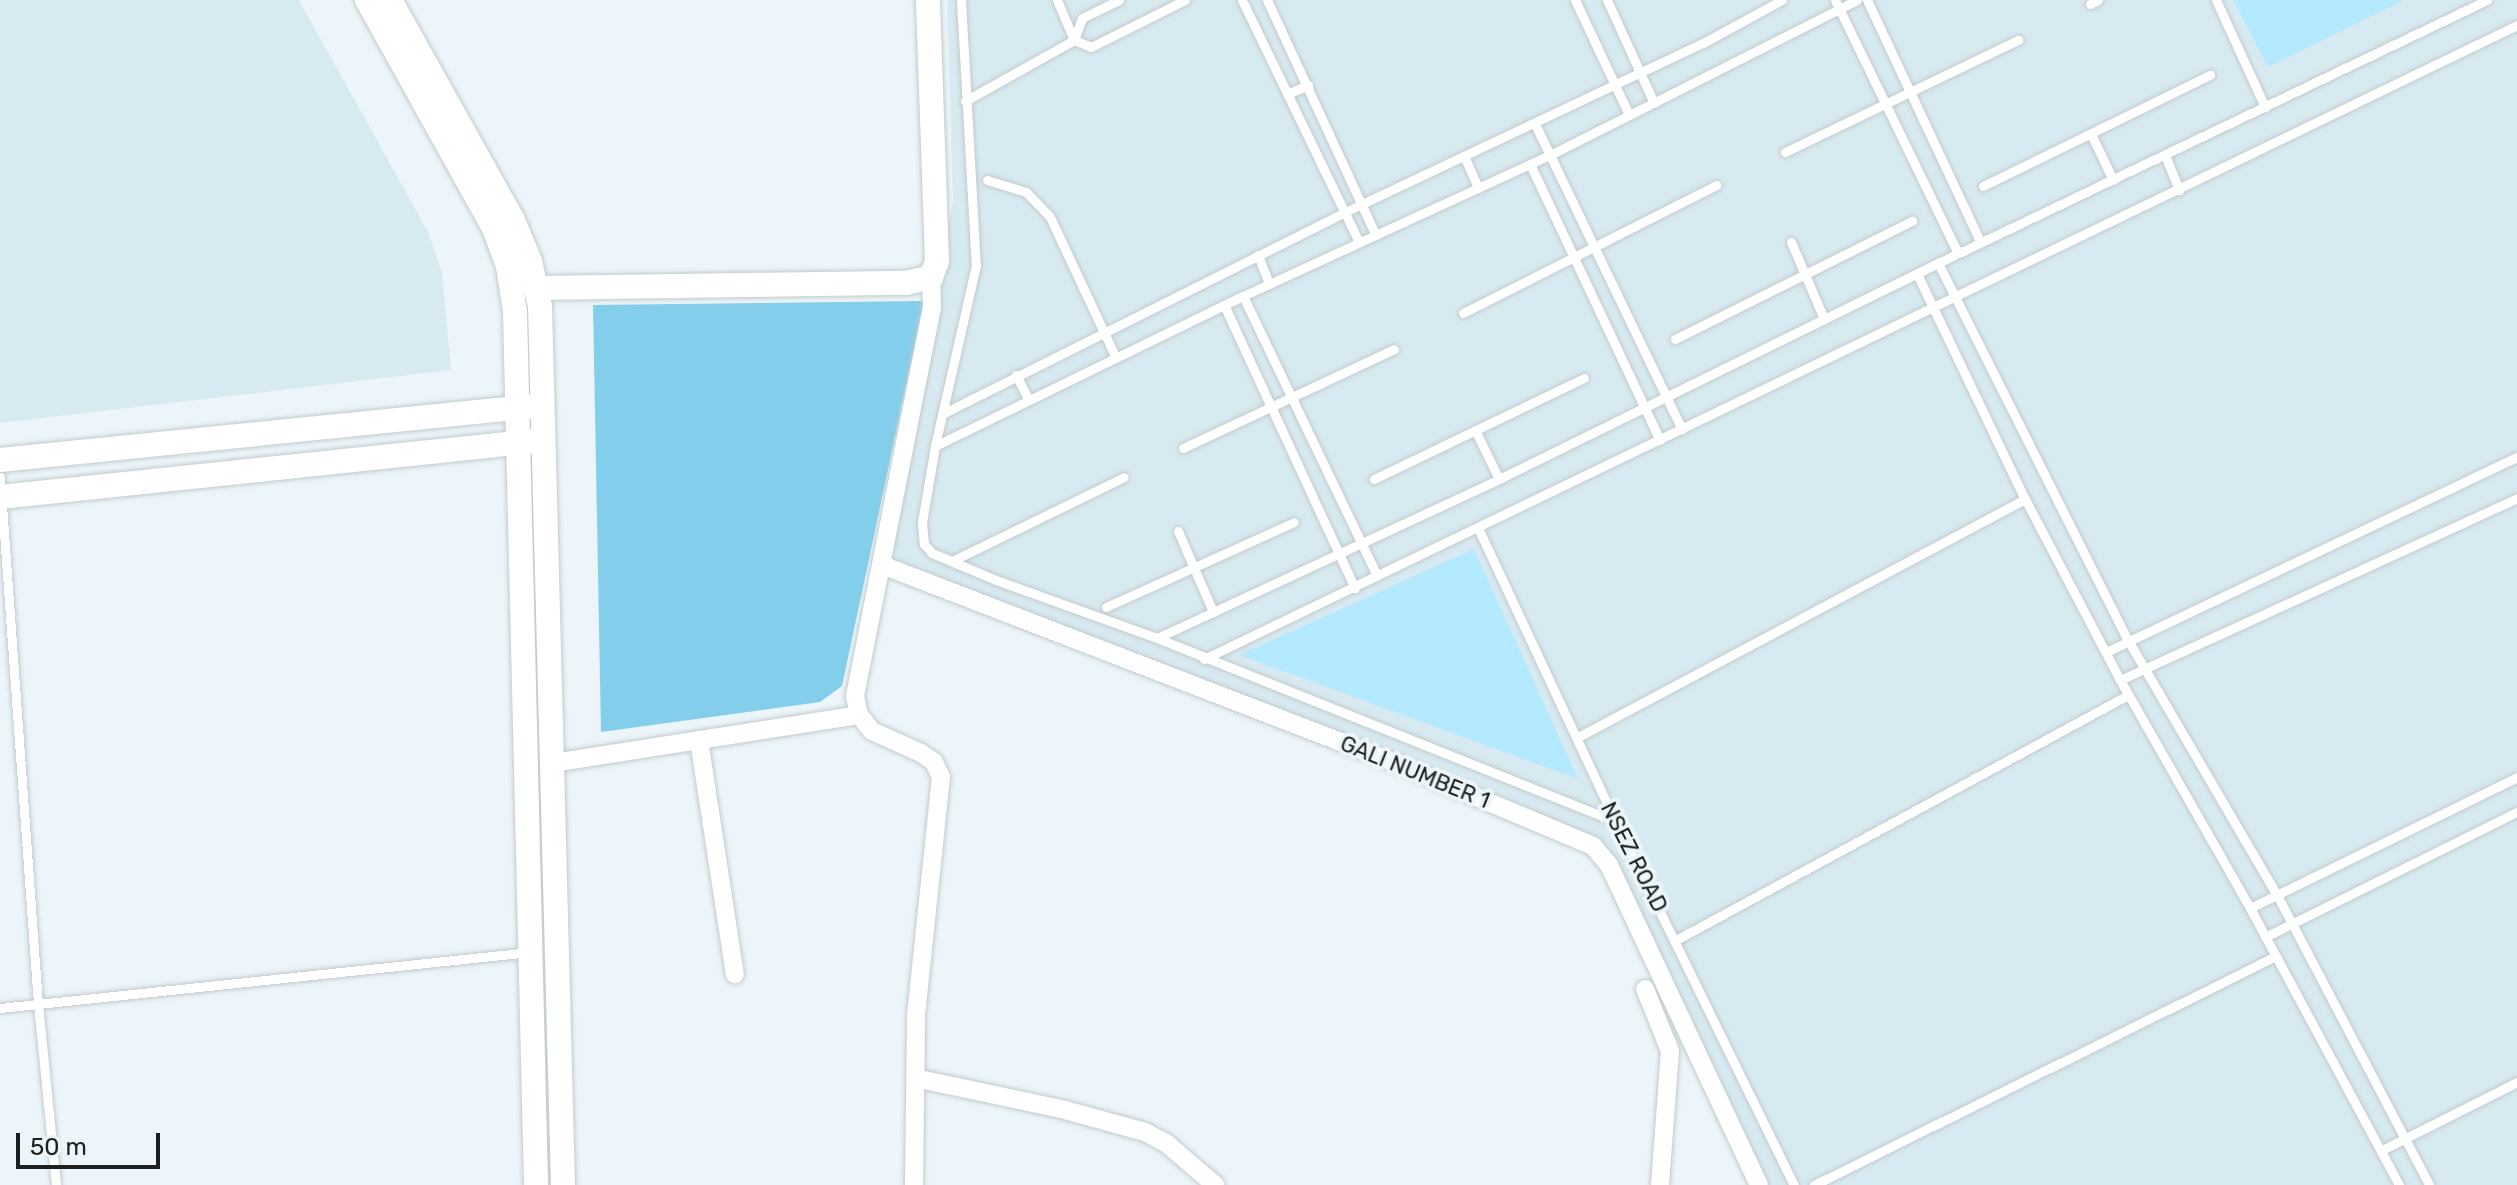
<!DOCTYPE html>
<html>
<head>
<meta charset="utf-8">
<style>
  body { margin:0 }
  #map { position:relative; width:2517px; height:1185px; overflow:hidden; background:#ecf5f9; font-family:Rubik,sans-serif }
  div>[style] { position:absolute }
  .built>* { inset:0; background:#d8eaf1 }
  .green>* { inset:0; background:#b5e9fd }
  .water>* { inset:0; background:#83ceea }
  .roads { filter:drop-shadow(0 0 2px #c2cbce) drop-shadow(0 0 2px #c2cbce) }
  .lane>* { height:9px; margin:-4.5px; padding:0 4.5px; transform-origin:4.5px; border-radius:4.5px; background:#fff }
  .street>* { height:18px; margin:-9px; padding:0 9px; transform-origin:9px; border-radius:9px; background:#fff }
  .secondary>* { height:24px; margin:-12px; padding:0 12px; transform-origin:12px; border-radius:12px; background:#fff }
  span { translate:-50% -50%; white-space:nowrap; text-align:center; line-height:1.15; -webkit-text-stroke:8px #ecf5f9; paint-order:stroke }
  .street-label { font-size:22px; color:#1d2021 }
  .scale { position:absolute; left:16px; top:1133px; width:144px; height:36px; box-sizing:border-box; border:4px solid #1d2021; border-top:0; padding-left:10px; font-size:24px; line-height:28px; white-space:nowrap; color:#1d2021; -webkit-text-stroke:6px #ecf5f9; paint-order:stroke }
</style>
</head>
<body>
<div id="map">
  <div class="built">
    <div style="clip-path:polygon(0 0,299px 0,428px 232px,442px 272px,451px 370px,0 423px)"></div>
    <div style="clip-path:polygon(947px 0,2517px 0,2517px 1185px,1768px 1185px,1600px 841px,888px 567px,953px 200px)"></div>
  </div>
  <div class="green">
    <div style="clip-path:polygon(2233px 0,2404px 0,2268px 67px)"></div>
    <div style="clip-path:polygon(1474px 549px,1578px 779px,1239px 655px)"></div>
  </div>
  <div class="water">
    <div style="clip-path:polygon(924px 301px,842px 686px,820px 702px,601px 732px,593px 305px)"></div>
  </div>
  <div class="roads">
    <div class="lane">
      <div style="left:961px;top:0;width:265px;rotate:86.8deg"></div>
      <div style="left:976px;top:265px;width:186px;rotate:102.8deg"></div>
      <div style="left:935px;top:446px;width:77px;rotate:99.7deg"></div>
      <div style="left:922px;top:522px;width:22px;rotate:85deg"></div>
      <div style="left:924px;top:544px;width:12px;rotate:48deg"></div>
      <div style="left:932px;top:553px;width:69px;rotate:22.9deg"></div>
      <div style="left:996px;top:580px;width:171px;rotate:19.8deg"></div>
      <div style="left:1157px;top:638px;width:495px;rotate:21.8deg"></div>
      <div style="left:1057px;top:0;width:43px;rotate:67deg"></div>
      <div style="left:1074px;top:40px;width:18px;rotate:22deg"></div>
      <div style="left:1091px;top:47px;width:105px;rotate:-26.6deg"></div>
      <div style="left:1242px;top:0;width:269px;rotate:64.2deg"></div>
      <div style="left:1267px;top:0;width:258px;rotate:65.2deg"></div>
      <div style="left:1575px;top:0;width:127px;rotate:64.8deg"></div>
      <div style="left:1607px;top:0;width:113px;rotate:65.5deg"></div>
      <div style="left:1835px;top:0;width:281px;rotate:64.1deg"></div>
      <div style="left:1867px;top:0;width:268px;rotate:64.9deg"></div>
      <div style="left:2216px;top:0;width:118px;rotate:65.4deg"></div>
      <div style="left:2090px;top:4px;width:9px;rotate:-27deg"></div>
      <div style="left:1287px;top:94px;width:23px;rotate:-23deg"></div>
      <div style="left:965px;top:101px;width:125px;rotate:-29.2deg"></div>
      <div style="left:1074px;top:40px;width:23px;rotate:-70deg"></div>
      <div style="left:1082px;top:18px;width:41px;rotate:-25.9deg"></div>
      <div style="left:1535px;top:124px;width:339px;rotate:64.3deg"></div>
      <div style="left:2091px;top:134px;width:51px;rotate:64.4deg"></div>
      <div style="left:1785px;top:152px;width:259px;rotate:-25.7deg"></div>
      <div style="left:2165px;top:155px;width:38px;rotate:68deg"></div>
      <div style="left:1464px;top:156px;width:35px;rotate:66deg"></div>
      <div style="left:1530px;top:164px;width:305px;rotate:64.8deg"></div>
      <div style="left:987px;top:180px;width:41px;rotate:17.1deg"></div>
      <div style="left:1026px;top:192px;width:35px;rotate:46deg"></div>
      <div style="left:1050px;top:217px;width:153px;rotate:64.9deg"></div>
      <div style="left:1983px;top:186px;width:253px;rotate:-26.1deg"></div>
      <div style="left:1791px;top:242px;width:84px;rotate:66.8deg"></div>
      <div style="left:1258px;top:255px;width:30px;rotate:69deg"></div>
      <div style="left:1938px;top:263px;width:424px;rotate:63.3deg"></div>
      <div style="left:2129px;top:642px;width:293px;rotate:59.7deg"></div>
      <div style="left:2277px;top:895px;width:327px;rotate:62.3deg"></div>
      <div style="left:1917px;top:274px;width:250px;rotate:64.4deg"></div>
      <div style="left:2025px;top:499px;width:204px;rotate:62.3deg"></div>
      <div style="left:2120px;top:680px;width:262px;rotate:60.3deg"></div>
      <div style="left:2250px;top:908px;width:315px;rotate:61.7deg"></div>
      <div style="left:1243px;top:296px;width:310px;rotate:64.4deg"></div>
      <div style="left:1224px;top:305px;width:312px;rotate:65.2deg"></div>
      <div style="left:1463px;top:313px;width:284px;rotate:-26.8deg"></div>
      <div style="left:1675px;top:339px;width:265px;rotate:-26.5deg"></div>
      <div style="left:1016px;top:375px;width:27px;rotate:63deg"></div>
      <div style="left:942px;top:414px;width:451px;rotate:-26.6deg"></div>
      <div style="left:1345px;top:212px;width:396px;rotate:-25.3deg"></div>
      <div style="left:1703px;top:43px;width:90px;rotate:-28.6deg"></div>
      <div style="left:1475px;top:430px;width:55px;rotate:63.9deg"></div>
      <div style="left:935px;top:446px;width:343px;rotate:-26deg"></div>
      <div style="left:1243px;top:296px;width:338px;rotate:-24.7deg"></div>
      <div style="left:1550px;top:155px;width:344px;rotate:-26.8deg"></div>
      <div style="left:1183px;top:448px;width:233px;rotate:-25.1deg"></div>
      <div style="left:0;top:477px;width:528px;rotate:85.88deg"></div>
      <div style="left:38px;top:1004px;width:182px;rotate:84.3deg"></div>
      <div style="left:1374px;top:479px;width:233px;rotate:-25.7deg"></div>
      <div style="left:1478px;top:528px;width:325px;rotate:64.9deg"></div>
      <div style="left:1616px;top:822px;width:404px;rotate:63.9deg"></div>
      <div style="left:1178px;top:531px;width:88px;rotate:66.6deg"></div>
      <div style="left:952px;top:561px;width:191px;rotate:-26deg"></div>
      <div style="left:1106px;top:607px;width:206px;rotate:-24.3deg"></div>
      <div style="left:1157px;top:638px;width:377px;rotate:-24.9deg"></div>
      <div style="left:1499px;top:479px;width:489px;rotate:-26.2deg"></div>
      <div style="left:1938px;top:263px;width:609px;rotate:-25.6deg"></div>
      <div style="left:2106px;top:652px;width:455px;rotate:-25.4deg"></div>
      <div style="left:1204px;top:659px;width:1458px;rotate:-25.77deg"></div>
      <div style="left:2120px;top:680px;width:437px;rotate:-24.6deg"></div>
      <div style="left:1578px;top:737px;width:506px;rotate:-28.03deg"></div>
      <div style="left:2250px;top:908px;width:297px;rotate:-26.1deg"></div>
      <div style="left:2265px;top:937px;width:281px;rotate:-26.4deg"></div>
      <div style="left:1676px;top:940px;width:514px;rotate:-28.46deg"></div>
      <div style="left:0;top:1008px;width:533px;rotate:-6.03deg"></div>
      <div style="left:2382px;top:1150px;width:151px;rotate:-26.7deg"></div>
      <div style="left:1814px;top:1185px;width:513px;rotate:-26.37deg"></div>
    </div>
    <div class="street">
      <div style="left:882px;top:565px;width:553px;rotate:21.09deg"></div>
      <div style="left:1398px;top:764px;width:212px;rotate:22.8deg"></div>
      <div style="left:1593px;top:846px;width:25px;rotate:50deg"></div>
      <div style="left:1609px;top:865px;width:353px;rotate:64.9deg"></div>
      <div style="left:699px;top:740px;width:237px;rotate:81.3deg"></div>
      <div style="left:553px;top:763px;width:310px;rotate:-8.9deg"></div>
      <div style="left:1645px;top:989px;width:67px;rotate:68deg"></div>
      <div style="left:1670px;top:1051px;width:134px;rotate:94.3deg"></div>
      <div style="left:915px;top:1078px;width:153px;rotate:12deg"></div>
      <div style="left:1065px;top:1110px;width:83px;rotate:15.4deg"></div>
      <div style="left:1145px;top:1132px;width:24px;rotate:28deg"></div>
      <div style="left:1166px;top:1143px;width:65px;rotate:40.6deg"></div>
      <div style="left:914px;top:1185px;width:170px;rotate:-89.3deg"></div>
      <div style="left:916px;top:1015px;width:239px;rotate:-84deg"></div>
      <div style="left:941px;top:777px;width:17px;rotate:-115deg"></div>
      <div style="left:934px;top:762px;width:16px;rotate:-145deg"></div>
      <div style="left:921px;top:753px;width:54px;rotate:-155.8deg"></div>
      <div style="left:872px;top:731px;width:21px;rotate:-129deg"></div>
      <div style="left:859px;top:715px;width:19px;rotate:-102deg"></div>
      <div style="left:855px;top:696px;width:397px;rotate:-78.8deg"></div>
      <div style="left:932px;top:307px;width:30px;rotate:-92deg"></div>
    </div>
    <div class="secondary">
      <div style="left:367px;top:0;width:261px;rotate:60.9deg"></div>
      <div style="left:494px;top:228px;width:40px;rotate:69.8deg"></div>
      <div style="left:508px;top:266px;width:47px;rotate:81.3deg"></div>
      <div style="left:515px;top:312px;width:873px;rotate:88.62deg"></div>
      <div style="left:390px;top:0;width:250px;rotate:60.8deg"></div>
      <div style="left:512px;top:218px;width:47px;rotate:67.3deg"></div>
      <div style="left:530px;top:261px;width:47px;rotate:77.7deg"></div>
      <div style="left:540px;top:307px;width:878px;rotate:88.5deg"></div>
      <div style="left:535px;top:288px;width:371px;rotate:-0.8deg"></div>
      <div style="left:906px;top:283px;width:26px;rotate:-13deg"></div>
      <div style="left:931px;top:277px;width:17px;rotate:-69deg"></div>
      <div style="left:937px;top:261px;width:261px;rotate:-92deg"></div>
      <div style="left:0;top:460px;width:538px;rotate:-5.76deg"></div>
      <div style="left:0;top:497px;width:538px;rotate:-5.98deg"></div>
    </div>
  </div>
  <div class="street-label">
    <span style="left:1415px;top:772px;rotate:22deg">GALI NUMBER 1</span>
    <span style="left:1634px;top:857px;rotate:63deg">NSEZ ROAD</span>
  </div>
  <div class="scale">50 m</div>
</div>
</body>
</html>
